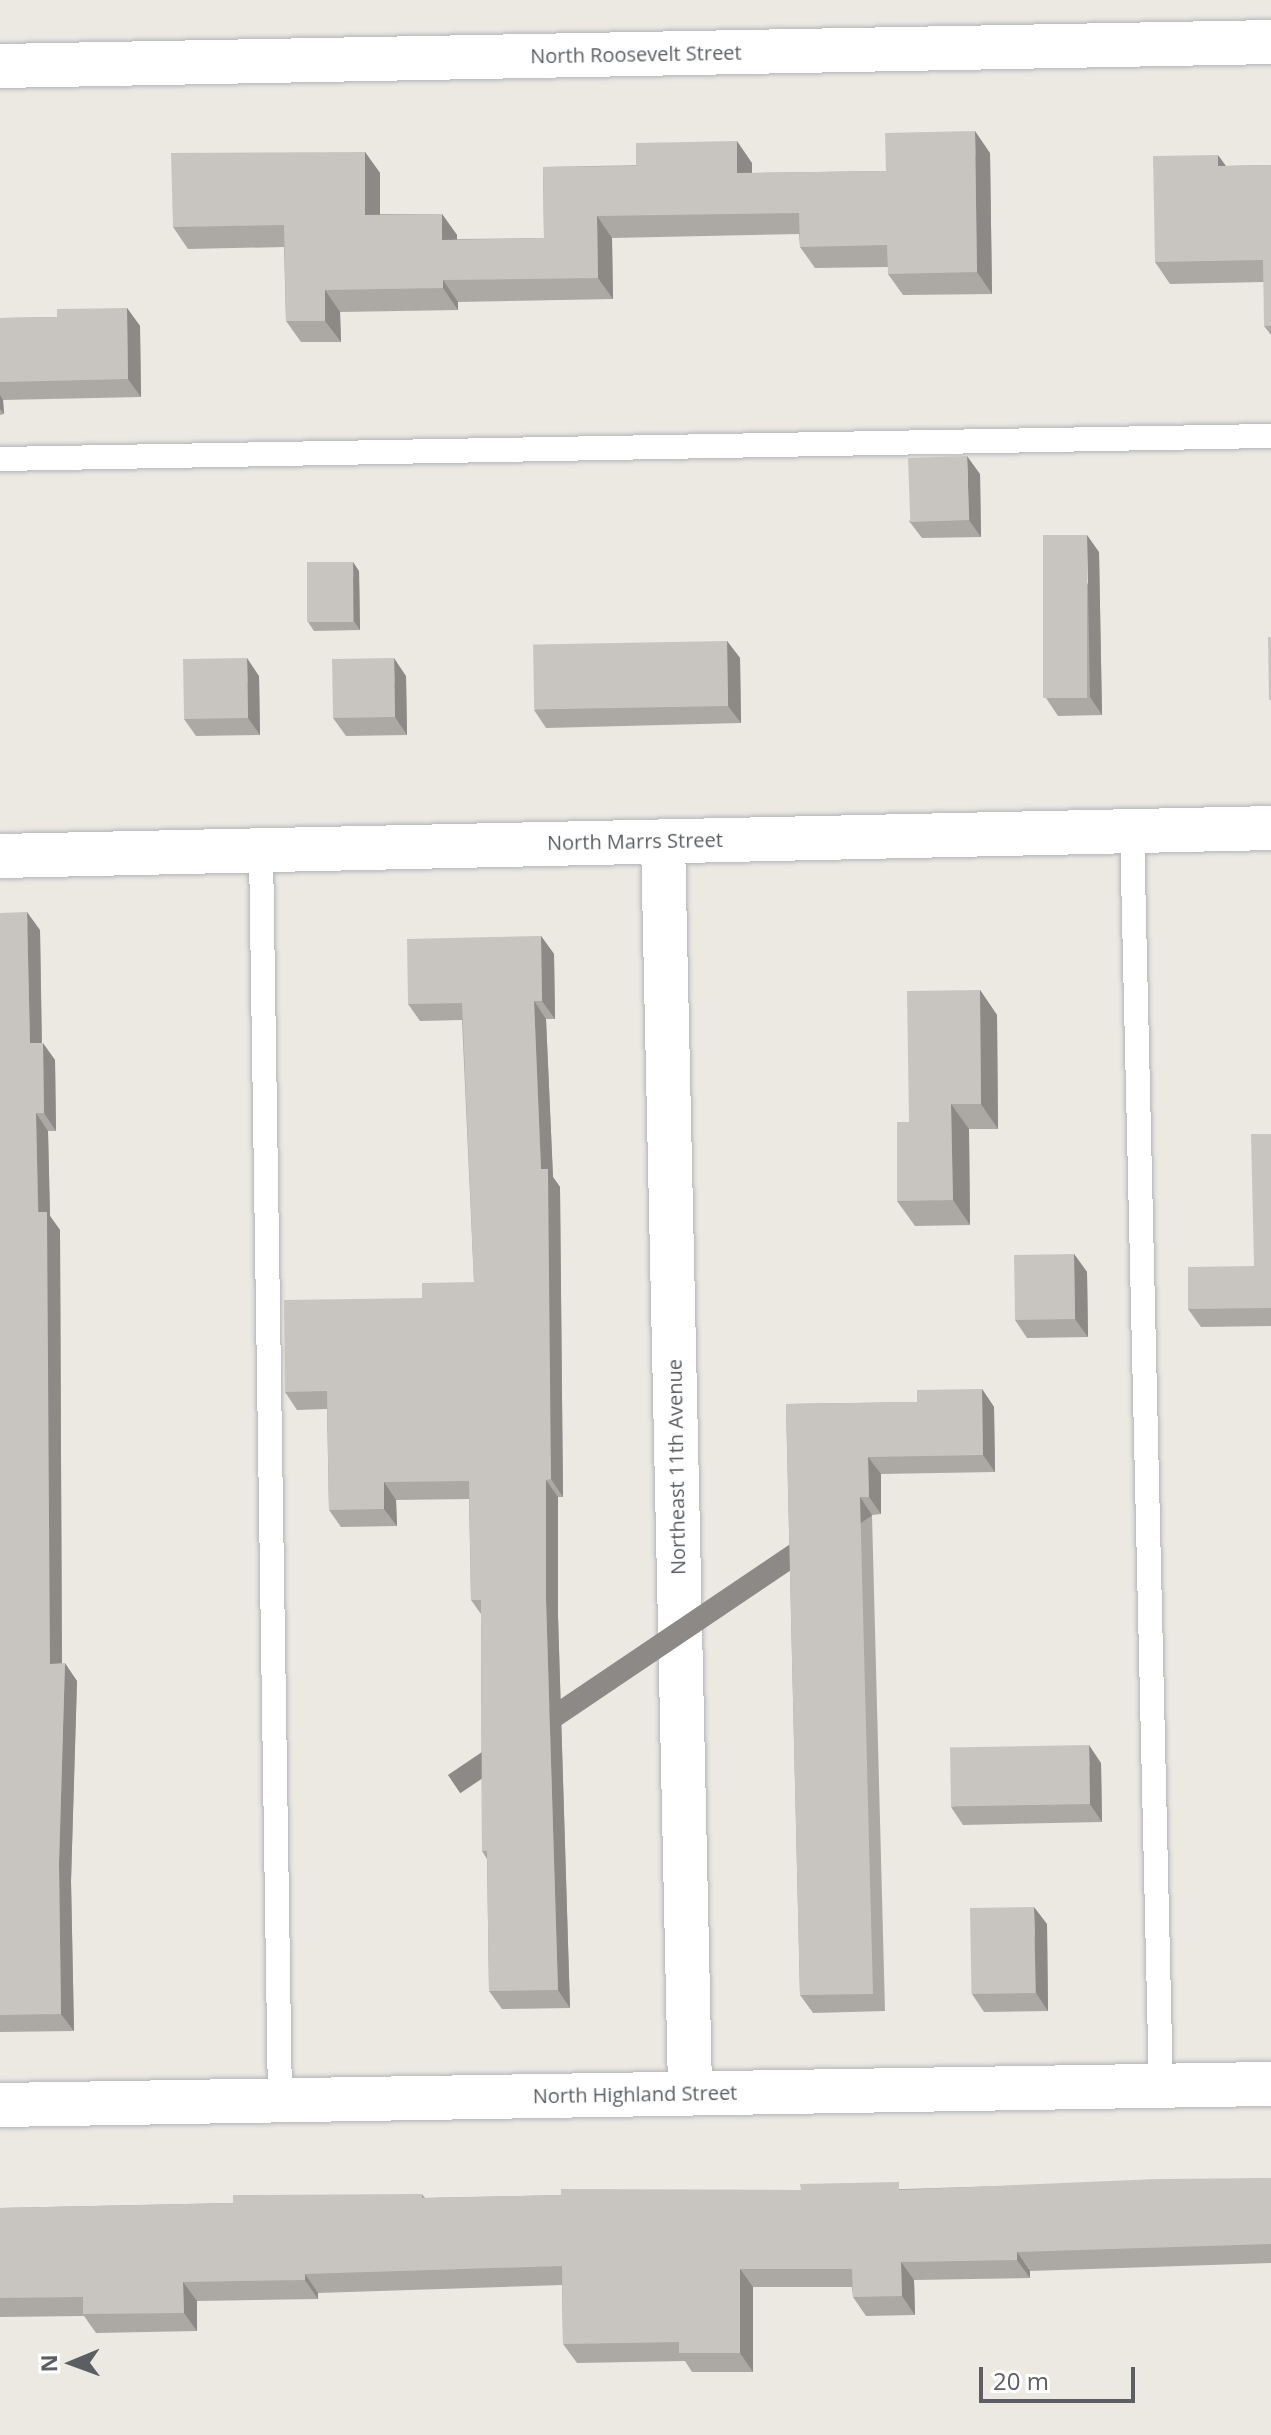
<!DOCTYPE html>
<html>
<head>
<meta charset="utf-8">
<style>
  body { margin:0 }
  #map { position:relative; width:1271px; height:2435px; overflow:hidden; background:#ece9e3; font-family:"Open Sans",sans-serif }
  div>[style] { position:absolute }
  .roads { filter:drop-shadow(0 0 2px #b1b4b7) drop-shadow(0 0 2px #b1b4b7) }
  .lane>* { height:24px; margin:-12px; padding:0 12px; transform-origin:12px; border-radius:12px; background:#fff }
  .street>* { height:44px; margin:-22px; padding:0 22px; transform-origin:22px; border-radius:22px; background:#fff }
  .secondary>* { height:44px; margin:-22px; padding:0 22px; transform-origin:22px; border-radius:22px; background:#fff }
  .wall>* { inset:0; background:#aca9a5 }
  .shaded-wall>* { inset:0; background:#8c8986; transform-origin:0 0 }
  .building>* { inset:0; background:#c8c4c0; transform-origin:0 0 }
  span { translate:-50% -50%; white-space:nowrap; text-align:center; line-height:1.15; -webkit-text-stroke:8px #fff; paint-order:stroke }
  .street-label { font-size:20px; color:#5c5f62 }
  .north { position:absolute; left:32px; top:2323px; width:80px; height:80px; -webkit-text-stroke:6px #fff; paint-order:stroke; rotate:269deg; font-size:22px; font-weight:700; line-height:32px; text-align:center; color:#5c5f62 }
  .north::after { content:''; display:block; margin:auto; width:28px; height:36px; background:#5c5f62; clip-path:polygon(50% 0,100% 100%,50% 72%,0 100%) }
  .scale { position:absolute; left:979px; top:2367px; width:156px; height:36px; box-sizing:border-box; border:4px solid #5c5f62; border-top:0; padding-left:10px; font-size:24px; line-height:28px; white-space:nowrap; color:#5c5f62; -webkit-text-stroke:6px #fff; paint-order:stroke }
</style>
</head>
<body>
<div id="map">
  <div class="roads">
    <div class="lane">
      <div style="left:0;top:459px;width:1271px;rotate:-1.04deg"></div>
      <div style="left:1132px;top:830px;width:1257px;rotate:88.68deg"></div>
      <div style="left:261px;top:850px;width:1252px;rotate:89.13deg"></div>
    </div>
    <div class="street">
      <div style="left:0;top:66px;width:1271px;rotate:-1.08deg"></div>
      <div style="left:663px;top:841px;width:1251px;rotate:88.76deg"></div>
      <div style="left:0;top:856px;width:1271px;rotate:-1.26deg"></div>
    </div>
    <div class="secondary">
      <div style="left:0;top:2105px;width:1271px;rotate:-0.95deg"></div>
    </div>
  </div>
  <div class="wall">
    <div style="clip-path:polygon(365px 152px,380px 173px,380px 214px,442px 214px,457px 235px,457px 239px,544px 238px,543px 167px,752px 163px,752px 173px,886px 171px,990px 153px,992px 294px,903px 295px,888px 274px,888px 267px,815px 268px,800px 247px,799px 234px,612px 238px,613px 299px,458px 302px,458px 310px,340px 312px,341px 342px,301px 342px,286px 321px,284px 247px,188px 249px,173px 227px)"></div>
    <div style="clip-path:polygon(1271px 165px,1271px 335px,1264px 326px,1264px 282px,1170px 284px,1155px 262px,1226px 166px)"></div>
    <div style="clip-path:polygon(127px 308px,140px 326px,141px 397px,3px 400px,4px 414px,0 415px,0 318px,57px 317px)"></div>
    <div style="clip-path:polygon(980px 474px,981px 537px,922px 538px,909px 521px)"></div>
    <div style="clip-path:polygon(1099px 552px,1102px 715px,1058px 716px,1046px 698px)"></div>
    <div style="clip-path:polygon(359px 571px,360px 630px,314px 631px,308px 622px)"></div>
    <div style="clip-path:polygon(727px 641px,740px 658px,741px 723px,546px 728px,534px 710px)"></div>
    <div style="clip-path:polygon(259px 676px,260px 735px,196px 736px,184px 719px)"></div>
    <div style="clip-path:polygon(406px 676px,407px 735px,346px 736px,333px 718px)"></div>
    <div style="clip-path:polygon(0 913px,40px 930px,42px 1043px,55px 1060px,56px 1131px,48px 1131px,50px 1216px,60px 1230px,62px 1663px,77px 1681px,71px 1881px,74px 2031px,0 2032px)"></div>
    <div style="clip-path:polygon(541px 936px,554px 954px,555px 1019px,546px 1019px,553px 1177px,560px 1187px,563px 1497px,558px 1497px,558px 1616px,570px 2008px,502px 2009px,489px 1991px,487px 1859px,482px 1851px,481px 1614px,471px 1600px,469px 1499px,396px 1500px,397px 1526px,341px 1527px,329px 1510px,327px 1409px,297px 1410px,285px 1392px,422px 1298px,474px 1282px,462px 1020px,420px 1021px,408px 1004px)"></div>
    <div style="clip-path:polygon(980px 990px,997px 1015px,998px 1129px,969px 1129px,970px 1225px,915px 1226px,897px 1201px,909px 1122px)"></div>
    <div style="clip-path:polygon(1271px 1134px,1271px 1326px,1201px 1327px,1188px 1309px,1254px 1266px)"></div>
    <div style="clip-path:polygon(1074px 1254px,1087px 1272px,1088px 1337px,1027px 1338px,1015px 1320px)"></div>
    <div style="clip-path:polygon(982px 1389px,994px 1407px,995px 1472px,881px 1474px,881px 1514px,872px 1515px,885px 2011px,813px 2013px,800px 1995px,786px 1404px,917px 1402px)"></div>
    <div style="clip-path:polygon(1101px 1763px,1102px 1822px,963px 1825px,951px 1807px)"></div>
    <div style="clip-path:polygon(1047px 1924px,1048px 2011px,984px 2012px,972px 1994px)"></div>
    <div style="clip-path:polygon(1271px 2178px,1271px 2263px,1030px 2271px,1030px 2278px,914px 2280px,915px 2315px,866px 2316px,853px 2297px,852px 2287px,753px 2287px,753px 2372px,692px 2372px,685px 2361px,577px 2363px,563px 2344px,562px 2285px,318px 2293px,318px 2299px,197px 2301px,197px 2331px,96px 2333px,84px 2316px,0 2317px,0 2208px,233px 2203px,422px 2194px,425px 2198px,801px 2190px,904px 2189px)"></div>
  </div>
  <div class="shaded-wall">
    <div style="clip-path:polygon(975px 131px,990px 153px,992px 294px,977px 272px)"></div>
    <div style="clip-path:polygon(737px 141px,752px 163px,752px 195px,737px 173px)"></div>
    <div style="clip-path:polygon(365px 152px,380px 173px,380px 236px,365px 215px)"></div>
    <div style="clip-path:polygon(1218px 155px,1234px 177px,1218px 166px)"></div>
    <div style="clip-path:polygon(442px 214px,457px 235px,457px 261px,442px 240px)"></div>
    <div style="clip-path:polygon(597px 216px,612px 238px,613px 299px,598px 278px)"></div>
    <div style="clip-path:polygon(443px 280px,458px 302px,458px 310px,443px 288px)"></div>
    <div style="clip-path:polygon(325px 290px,340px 312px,341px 342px,325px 321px)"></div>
    <div style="clip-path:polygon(127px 308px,140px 326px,141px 397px,128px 379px)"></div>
    <div style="clip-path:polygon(0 395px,3px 400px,4px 414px,0 409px)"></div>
    <div style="clip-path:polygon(967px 456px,980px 474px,981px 537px,969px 520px)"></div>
    <div style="clip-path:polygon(1087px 535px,1099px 552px,1102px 715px,1090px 697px)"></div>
    <div style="clip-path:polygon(353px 562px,359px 571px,360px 630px,354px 621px)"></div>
    <div style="clip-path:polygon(727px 641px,740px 658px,741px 723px,728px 706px)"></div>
    <div style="clip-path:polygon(247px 658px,259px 676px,260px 735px,248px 718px)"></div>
    <div style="clip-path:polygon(394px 658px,406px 676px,407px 735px,395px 717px)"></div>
    <div style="clip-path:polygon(27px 912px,40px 930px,42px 1061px,30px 1043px)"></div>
    <div style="clip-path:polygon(541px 936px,554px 954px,555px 1019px,542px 1001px)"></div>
    <div style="clip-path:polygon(980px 990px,997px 1015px,998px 1129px,981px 1104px)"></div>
    <div style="clip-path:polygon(534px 1001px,546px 1019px,553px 1177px,560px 1187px,563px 1497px,551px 1479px,541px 1169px)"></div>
    <div style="clip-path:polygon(43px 1043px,55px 1060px,56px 1131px,44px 1113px)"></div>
    <div style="clip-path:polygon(951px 1104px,969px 1129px,970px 1225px,953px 1200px)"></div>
    <div style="clip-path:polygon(36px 1113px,48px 1131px,50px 1216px,60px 1230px,62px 1681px,50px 1664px)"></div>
    <div style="clip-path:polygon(1074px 1254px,1087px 1272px,1088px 1337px,1075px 1319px)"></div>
    <div style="clip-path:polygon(982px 1389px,994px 1407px,995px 1472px,983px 1455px)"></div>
    <div style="clip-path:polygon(868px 1457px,881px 1474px,881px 1514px,869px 1497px)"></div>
    <div style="clip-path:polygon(546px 1480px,558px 1497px,558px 1616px,570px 2008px,558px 1990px,546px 1599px)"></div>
    <div style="clip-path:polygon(384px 1482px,396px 1500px,397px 1526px,384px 1509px)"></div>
    <div style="left:860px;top:1497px;width:22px;height:497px;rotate:56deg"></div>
    <div style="clip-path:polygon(65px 1663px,77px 1681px,71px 1881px,74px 2031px,61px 2014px,59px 1864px)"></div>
    <div style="clip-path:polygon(1089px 1745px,1101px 1763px,1102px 1822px,1090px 1804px)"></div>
    <div style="clip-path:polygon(1034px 1907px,1047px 1924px,1048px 2011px,1036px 1993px)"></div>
    <div style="clip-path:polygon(1017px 2252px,1030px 2271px,1030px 2278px,1017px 2260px)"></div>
    <div style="clip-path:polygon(901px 2262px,914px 2280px,915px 2315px,902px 2296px)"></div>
    <div style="clip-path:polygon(740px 2269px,753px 2287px,753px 2372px,740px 2353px)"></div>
    <div style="clip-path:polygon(305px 2274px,318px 2293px,318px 2299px,305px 2280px)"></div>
    <div style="clip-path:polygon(183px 2282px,197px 2301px,197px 2331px,184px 2313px)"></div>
  </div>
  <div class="building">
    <div style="clip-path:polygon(975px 131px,977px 272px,888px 274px,887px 245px,800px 247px,799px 213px,597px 216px,598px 278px,443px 280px,443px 288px,325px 290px,325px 321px,286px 321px,284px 225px,173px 227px,171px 153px,365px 152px,365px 215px,442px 214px,442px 240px,544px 238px,543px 167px,636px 166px,636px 143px,737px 141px,737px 173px,886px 171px,885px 133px)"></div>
    <div style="clip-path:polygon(1218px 155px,1218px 166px,1271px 165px,1271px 326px,1264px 326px,1263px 260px,1155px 262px,1153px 156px)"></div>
    <div style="clip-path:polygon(127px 308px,128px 379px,0 382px,0 318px,57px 317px,57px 309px)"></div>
    <div style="left:967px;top:456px;width:64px;height:59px;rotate:88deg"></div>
    <div style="left:1043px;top:535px;width:44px;height:163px"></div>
    <div style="left:307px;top:562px;width:46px;height:60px"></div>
    <div style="clip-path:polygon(1268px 637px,1271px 637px,1271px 700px,1269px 700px)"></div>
    <div style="left:727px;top:641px;width:65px;height:194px;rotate:89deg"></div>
    <div style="left:247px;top:658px;width:60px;height:64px;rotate:89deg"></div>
    <div style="left:394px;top:658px;width:59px;height:62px;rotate:89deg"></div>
    <div style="clip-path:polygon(27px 912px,30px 1043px,43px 1043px,44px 1113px,36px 1113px,38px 1212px,47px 1212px,50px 1664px,65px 1663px,59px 1864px,61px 2014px,0 2015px,0 913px)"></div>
    <div style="clip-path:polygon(541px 936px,542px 1001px,534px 1001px,541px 1169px,548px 1169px,551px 1479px,546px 1480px,546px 1599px,558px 1990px,489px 1991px,487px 1851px,482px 1851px,481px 1600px,471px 1600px,469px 1481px,384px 1482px,384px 1509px,329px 1510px,327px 1391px,285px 1392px,284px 1300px,422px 1298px,422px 1283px,474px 1282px,462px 1003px,408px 1004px,407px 939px)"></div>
    <div style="clip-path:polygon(980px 990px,981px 1104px,951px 1104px,953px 1200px,897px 1201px,897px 1122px,909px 1122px,907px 991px)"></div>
    <div style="clip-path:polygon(1251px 1134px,1271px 1134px,1271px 1308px,1188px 1309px,1188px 1267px,1254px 1266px)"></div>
    <div style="left:1074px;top:1254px;width:65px;height:60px;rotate:89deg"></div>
    <div style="clip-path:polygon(982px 1389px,983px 1455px,868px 1457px,869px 1497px,860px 1497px,873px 1994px,800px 1995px,786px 1404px,917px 1402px,917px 1390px)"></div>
    <div style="left:1089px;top:1745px;width:59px;height:139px;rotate:89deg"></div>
    <div style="left:1034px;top:1907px;width:86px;height:64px;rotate:89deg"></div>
    <div style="clip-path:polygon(1271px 2178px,1271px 2244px,1017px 2252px,1017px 2260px,901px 2262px,902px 2296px,853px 2297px,852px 2269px,740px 2269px,740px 2353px,679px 2353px,679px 2342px,563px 2344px,562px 2266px,305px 2274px,305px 2280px,183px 2282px,184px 2313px,83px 2314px,83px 2297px,0 2298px,0 2208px,233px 2203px,233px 2195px,422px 2194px,422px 2198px,561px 2195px,561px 2189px,801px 2190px,800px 2184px,899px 2182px,899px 2190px,1157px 2179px)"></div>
  </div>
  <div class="street-label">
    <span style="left:636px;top:54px;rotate:-1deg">North Roosevelt Street</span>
    <span style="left:635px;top:841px;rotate:-1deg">North Marrs Street</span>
    <span style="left:676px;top:1467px;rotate:-91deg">Northeast 11th Avenue</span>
    <span style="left:635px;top:2094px;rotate:-1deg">North Highland Street</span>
  </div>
  <div class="north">N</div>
  <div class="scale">20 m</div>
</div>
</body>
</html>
